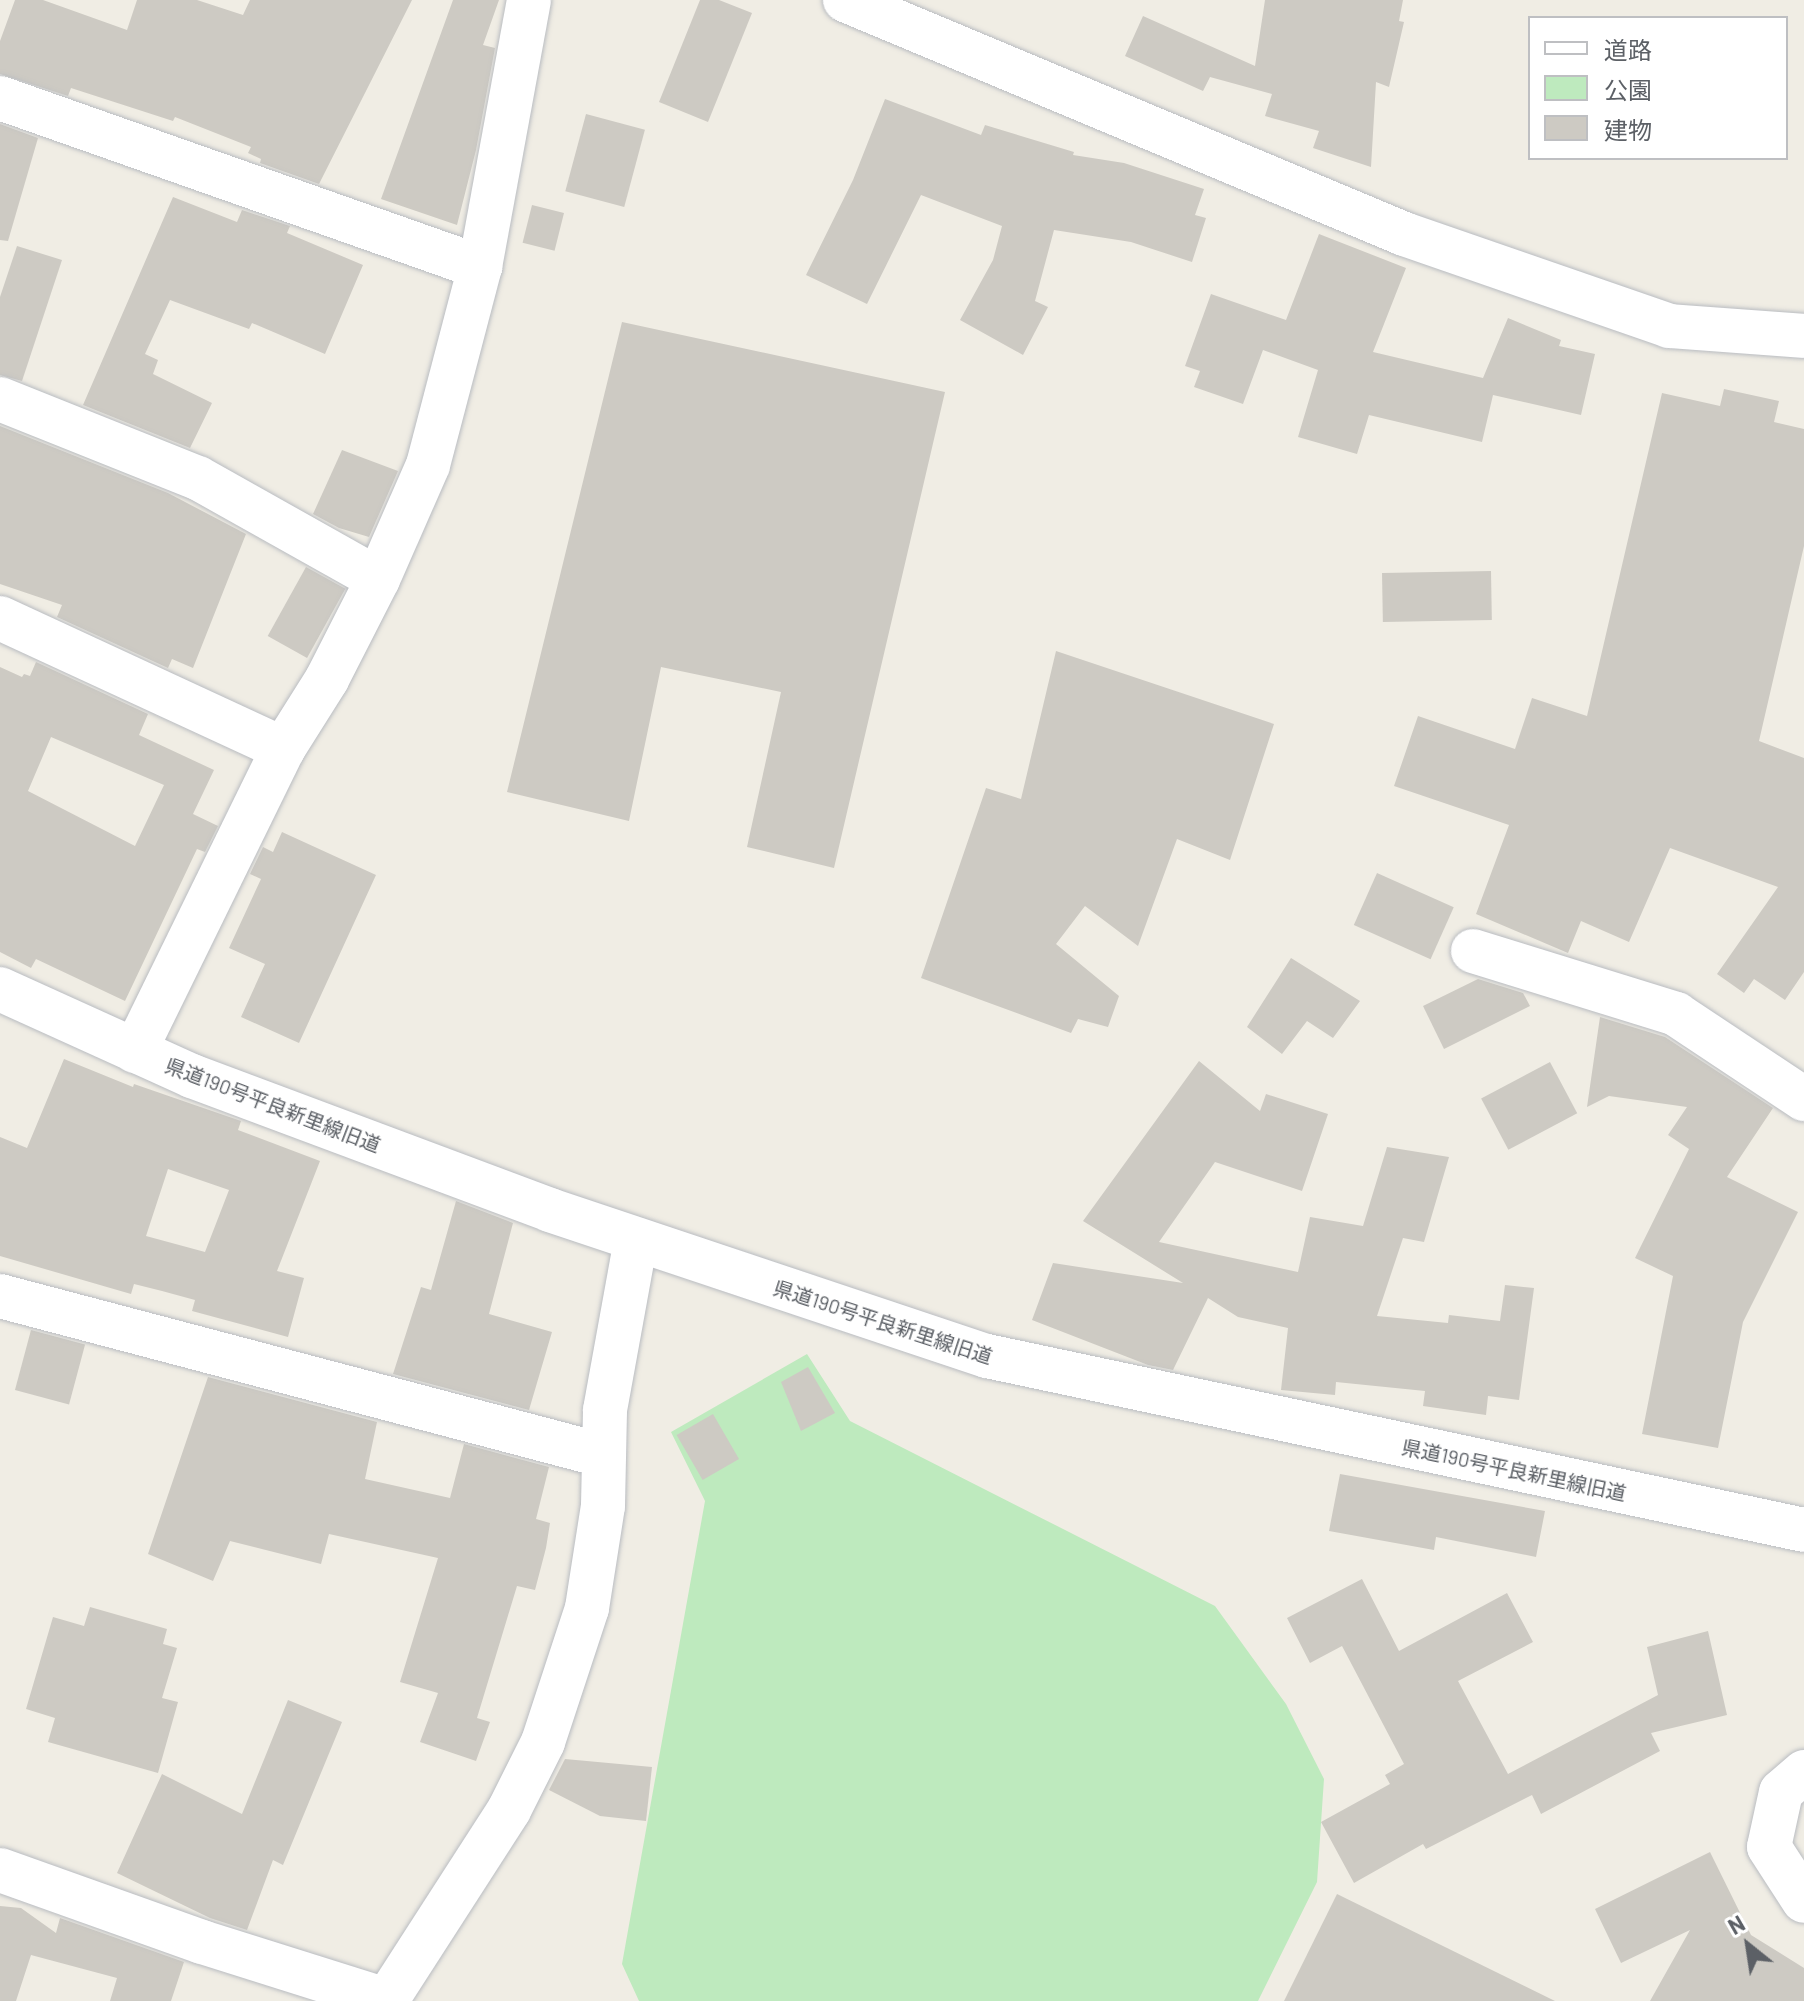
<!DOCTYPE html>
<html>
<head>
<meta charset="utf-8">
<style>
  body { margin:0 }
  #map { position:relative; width:1804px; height:2001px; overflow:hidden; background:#f0ede4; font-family:Barlow,"Noto Sans JP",sans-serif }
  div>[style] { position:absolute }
  .green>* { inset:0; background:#beeabe }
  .building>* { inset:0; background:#cdcac3; transform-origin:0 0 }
  .roads { filter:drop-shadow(0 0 2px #b9bcc1) drop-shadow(0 0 2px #b9bcc1) }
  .minor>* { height:44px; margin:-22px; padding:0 22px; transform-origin:22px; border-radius:22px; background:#fff }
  span { translate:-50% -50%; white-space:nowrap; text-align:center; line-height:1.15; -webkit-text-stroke:6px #fff; paint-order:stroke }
  .street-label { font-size:20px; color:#5c6066 }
  .legend { position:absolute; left:1528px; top:16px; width:260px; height:144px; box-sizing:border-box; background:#fff; border:2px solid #bebfc2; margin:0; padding:10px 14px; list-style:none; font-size:24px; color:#5c6066 }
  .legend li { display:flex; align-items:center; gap:16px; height:40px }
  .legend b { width:40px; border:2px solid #bebfc2 }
  .north { position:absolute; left:1708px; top:1905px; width:80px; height:80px; -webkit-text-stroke:6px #fff; paint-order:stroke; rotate:330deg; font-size:22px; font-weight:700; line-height:32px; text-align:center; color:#5c6066 }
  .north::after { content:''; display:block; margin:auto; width:28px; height:36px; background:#5c6066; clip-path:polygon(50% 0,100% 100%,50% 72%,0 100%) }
</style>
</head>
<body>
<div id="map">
  <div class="green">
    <div style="clip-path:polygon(807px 1354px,850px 1421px,1215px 1606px,1286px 1704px,1324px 1779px,1317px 1882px,1258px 2001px,639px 2001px,622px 1964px,705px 1501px,671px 1432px)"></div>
  </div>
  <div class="building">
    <div style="clip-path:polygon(15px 0,43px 0,127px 30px,137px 0,197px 0,243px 15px,250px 0,412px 0,319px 184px,260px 163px,261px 159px,248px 153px,251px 147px,175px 117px,173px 121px,71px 88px,68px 96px,0 74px,0 41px)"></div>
    <div style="clip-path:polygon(453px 0,499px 0,483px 45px,495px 48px,476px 150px,457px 225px,381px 199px)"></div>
    <div style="clip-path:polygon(700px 0,719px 0,752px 13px,708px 122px,659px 102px)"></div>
    <div style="clip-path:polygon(1265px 0,1403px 0,1399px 21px,1404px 22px,1389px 87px,1376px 82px,1371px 167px,1313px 148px,1319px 131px,1265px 116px,1272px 94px,1210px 77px,1203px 91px,1125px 56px,1143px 16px,1255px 66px)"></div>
    <div style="clip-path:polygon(885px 99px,981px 135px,985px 125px,1074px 152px,1073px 155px,1124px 163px,1204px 189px,1195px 215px,1206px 218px,1192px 262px,1131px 242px,1054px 230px,1035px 301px,1048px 307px,1023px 355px,960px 320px,993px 260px,1002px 226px,921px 195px,867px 304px,806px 275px,853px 180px)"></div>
    <div style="left:586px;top:114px;width:61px;height:80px;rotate:15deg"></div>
    <div style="clip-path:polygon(0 124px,38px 138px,8px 241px,0 240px)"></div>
    <div style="clip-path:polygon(173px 197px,237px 222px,242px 210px,290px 226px,287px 233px,363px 265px,325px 354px,252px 323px,249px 329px,170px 300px,145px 354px,158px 360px,153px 374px,212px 403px,190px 448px,83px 405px)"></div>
    <div style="left:532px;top:205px;width:33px;height:39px;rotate:14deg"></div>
    <div style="clip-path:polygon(1319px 234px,1406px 268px,1373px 352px,1483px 378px,1508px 318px,1561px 340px,1559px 346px,1595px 354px,1581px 415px,1493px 395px,1482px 442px,1369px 415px,1357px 454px,1298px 437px,1318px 370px,1263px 350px,1243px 404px,1194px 387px,1200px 371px,1185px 366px,1211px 294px,1286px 320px)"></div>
    <div style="clip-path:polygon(17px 246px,62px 260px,22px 381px,0 375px,0 297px)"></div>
    <div style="clip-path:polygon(622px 322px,945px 392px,834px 868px,747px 847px,781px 692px,661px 667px,629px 821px,507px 792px)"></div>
    <div style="clip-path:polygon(1724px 389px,1779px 401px,1774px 422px,1804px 429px,1804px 546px,1759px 741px,1804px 758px,1804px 972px,1785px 1000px,1754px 979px,1744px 993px,1717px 974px,1778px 887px,1670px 848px,1629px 942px,1581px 921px,1568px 953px,1476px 914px,1509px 825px,1394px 786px,1418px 716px,1515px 749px,1532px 698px,1587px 716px,1662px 393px,1720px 406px)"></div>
    <div style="clip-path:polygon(0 426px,168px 493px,246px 534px,193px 668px,172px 659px,168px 668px,57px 617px,62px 605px,0 584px)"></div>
    <div style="clip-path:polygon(342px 450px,398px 471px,369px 537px,339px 528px,313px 514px)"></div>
    <div style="left:306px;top:567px;width:45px;height:79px;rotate:29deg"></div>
    <div style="left:1491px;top:571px;width:49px;height:109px;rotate:89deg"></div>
    <div style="clip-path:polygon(1056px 651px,1274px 724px,1230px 860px,1177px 839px,1138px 946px,1085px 906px,1056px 944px,1119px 996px,1108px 1027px,1078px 1019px,1071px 1033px,921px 978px,986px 788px,1021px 799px)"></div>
    <div style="clip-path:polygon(evenodd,36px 662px,148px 714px,139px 735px,214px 770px,193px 814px,218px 826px,205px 852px,197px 849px,125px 1001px,36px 959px,31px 968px,0 952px,0 667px,22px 677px,24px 674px,30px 676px,36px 662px,51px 737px,164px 785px,135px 846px,28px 791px,51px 737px)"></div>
    <div style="clip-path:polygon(282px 832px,376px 875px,299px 1043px,241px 1017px,265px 964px,229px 948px,261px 879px,250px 874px,263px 847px,273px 852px)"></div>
    <div style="left:1377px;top:873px;width:84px;height:57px;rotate:24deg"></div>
    <div style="clip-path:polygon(1291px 958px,1360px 1001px,1333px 1038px,1307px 1021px,1282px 1054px,1247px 1027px)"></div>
    <div style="clip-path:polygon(1478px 979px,1523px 993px,1530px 1006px,1444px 1049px,1423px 1006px)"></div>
    <div style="clip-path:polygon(1600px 1017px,1665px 1037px,1773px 1108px,1727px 1177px,1798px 1212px,1743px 1322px,1718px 1448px,1642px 1434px,1673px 1276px,1635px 1258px,1689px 1149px,1668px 1135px,1687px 1107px,1609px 1096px,1587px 1107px)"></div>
    <div style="clip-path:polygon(evenodd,64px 1059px,133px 1087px,134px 1084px,241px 1121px,238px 1130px,320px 1161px,277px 1271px,304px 1278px,288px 1337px,192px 1311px,195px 1300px,162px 1291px,134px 1284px,131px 1294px,0 1256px,0 1137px,27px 1148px,64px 1059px,168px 1169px,229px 1190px,205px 1252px,146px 1236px,168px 1169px)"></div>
    <div style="clip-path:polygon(1199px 1061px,1260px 1111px,1266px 1094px,1328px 1114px,1302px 1191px,1215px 1162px,1159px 1242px,1298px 1272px,1310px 1217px,1363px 1226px,1387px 1147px,1449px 1157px,1424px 1242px,1403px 1238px,1377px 1316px,1448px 1323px,1449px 1315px,1500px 1321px,1505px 1285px,1534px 1288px,1519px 1400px,1488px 1396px,1486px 1415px,1423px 1406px,1425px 1391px,1336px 1382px,1335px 1395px,1281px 1390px,1288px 1328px,1238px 1317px,1208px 1298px,1173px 1370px,1148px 1365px,1032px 1320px,1053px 1263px,1183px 1283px,1083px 1221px)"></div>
    <div style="left:1550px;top:1062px;width:58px;height:78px;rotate:62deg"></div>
    <div style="clip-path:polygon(456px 1201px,513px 1223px,489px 1314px,552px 1332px,529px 1410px,393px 1374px,421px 1287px,431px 1290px)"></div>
    <div style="left:31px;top:1330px;width:56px;height:62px;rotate:15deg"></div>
    <div style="clip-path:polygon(808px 1367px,835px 1413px,801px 1431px,781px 1382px)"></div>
    <div style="clip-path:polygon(208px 1377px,377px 1422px,365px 1479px,450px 1498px,464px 1444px,549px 1467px,536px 1519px,550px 1523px,546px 1548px,535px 1590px,517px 1586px,477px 1718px,490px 1722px,476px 1761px,420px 1742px,438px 1693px,400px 1682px,438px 1558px,329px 1534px,321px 1564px,230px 1541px,213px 1581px,148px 1554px)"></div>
    <div style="left:713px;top:1414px;width:52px;height:42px;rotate:60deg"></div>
    <div style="clip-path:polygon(1340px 1474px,1545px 1511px,1536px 1557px,1436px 1537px,1434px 1550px,1329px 1531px)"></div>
    <div style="clip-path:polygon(1362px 1579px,1399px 1651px,1507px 1593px,1533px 1642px,1458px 1681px,1508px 1774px,1658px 1695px,1647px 1647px,1708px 1631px,1727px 1715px,1651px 1733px,1660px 1751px,1541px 1814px,1532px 1795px,1426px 1849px,1423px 1844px,1354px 1883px,1321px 1822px,1390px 1784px,1385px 1775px,1404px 1764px,1342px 1646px,1310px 1663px,1287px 1618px)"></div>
    <div style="clip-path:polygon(90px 1607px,167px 1629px,163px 1644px,177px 1648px,162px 1698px,178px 1702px,158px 1773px,48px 1742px,55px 1718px,26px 1709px,53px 1617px,84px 1626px)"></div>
    <div style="clip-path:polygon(288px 1700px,342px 1722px,283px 1865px,273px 1860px,247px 1930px,210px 1918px,117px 1873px,162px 1774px,242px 1814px)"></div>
    <div style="clip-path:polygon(565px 1759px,652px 1767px,646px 1821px,600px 1816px,549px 1790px)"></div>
    <div style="clip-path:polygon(1710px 1852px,1751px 1935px,1804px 1968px,1804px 2001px,1650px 2001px,1690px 1930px,1621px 1963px,1595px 1909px)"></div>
    <div style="clip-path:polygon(1337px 1894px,1555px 2001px,1284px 2001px)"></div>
    <div style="clip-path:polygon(0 1906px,21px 1908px,56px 1933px,60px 1918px,184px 1962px,171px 2001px,110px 2001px,117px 1978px,31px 1955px,16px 2001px,0 2001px)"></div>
  </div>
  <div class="roads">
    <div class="minor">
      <div style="left:845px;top:0;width:606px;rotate:22.71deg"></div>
      <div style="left:1404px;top:234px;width:281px;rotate:19.1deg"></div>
      <div style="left:1669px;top:326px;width:135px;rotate:4.2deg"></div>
      <div style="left:0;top:98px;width:509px;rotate:19.4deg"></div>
      <div style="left:0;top:399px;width:213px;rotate:21.8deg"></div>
      <div style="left:198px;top:478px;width:206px;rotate:29.3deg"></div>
      <div style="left:0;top:618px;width:312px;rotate:24.8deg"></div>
      <div style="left:1473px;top:951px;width:213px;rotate:17.2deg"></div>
      <div style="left:1676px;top:1014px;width:154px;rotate:33.6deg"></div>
      <div style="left:0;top:989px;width:211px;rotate:24.4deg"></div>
      <div style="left:192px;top:1076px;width:382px;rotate:20.5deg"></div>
      <div style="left:550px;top:1210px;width:461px;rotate:18.5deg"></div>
      <div style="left:987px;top:1356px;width:835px;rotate:12.02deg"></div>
      <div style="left:135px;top:1051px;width:336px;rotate:-63.9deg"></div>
      <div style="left:283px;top:749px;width:83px;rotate:-57.8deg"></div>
      <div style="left:327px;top:679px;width:112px;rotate:-63deg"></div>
      <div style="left:378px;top:579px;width:124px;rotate:-66.3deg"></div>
      <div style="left:428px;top:465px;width:205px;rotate:-75.3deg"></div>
      <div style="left:480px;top:267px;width:271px;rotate:-79.6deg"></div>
      <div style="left:0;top:1296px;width:623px;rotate:14.8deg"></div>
      <div style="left:1804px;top:1772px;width:30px;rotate:139deg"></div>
      <div style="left:1781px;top:1792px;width:56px;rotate:102.3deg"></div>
      <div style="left:1769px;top:1847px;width:64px;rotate:57.1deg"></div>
      <div style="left:0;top:1870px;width:214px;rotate:19.6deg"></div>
      <div style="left:202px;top:1942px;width:196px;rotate:17.5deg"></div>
      <div style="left:386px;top:2001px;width:227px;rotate:-57.2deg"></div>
      <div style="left:509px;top:1810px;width:76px;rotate:-63.4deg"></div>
      <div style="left:543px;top:1742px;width:141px;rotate:-71.8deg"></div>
      <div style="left:587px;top:1608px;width:103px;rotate:-81.1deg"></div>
      <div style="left:603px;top:1506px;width:96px;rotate:-88.8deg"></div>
      <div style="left:605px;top:1410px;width:173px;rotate:-79.7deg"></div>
    </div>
  </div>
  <div class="street-label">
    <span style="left:273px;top:1105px;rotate:21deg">県道190号平良新里線旧道</span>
    <span style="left:883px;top:1322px;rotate:18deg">県道190号平良新里線旧道</span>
    <span style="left:1514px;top:1470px;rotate:12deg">県道190号平良新里線旧道</span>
  </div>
  <ul class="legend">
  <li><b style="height:10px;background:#fff"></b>道路</li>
  <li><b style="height:22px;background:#beeabe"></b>公園</li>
  <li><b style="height:22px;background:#cdcac3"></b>建物</li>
  </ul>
  <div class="north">N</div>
</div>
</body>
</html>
